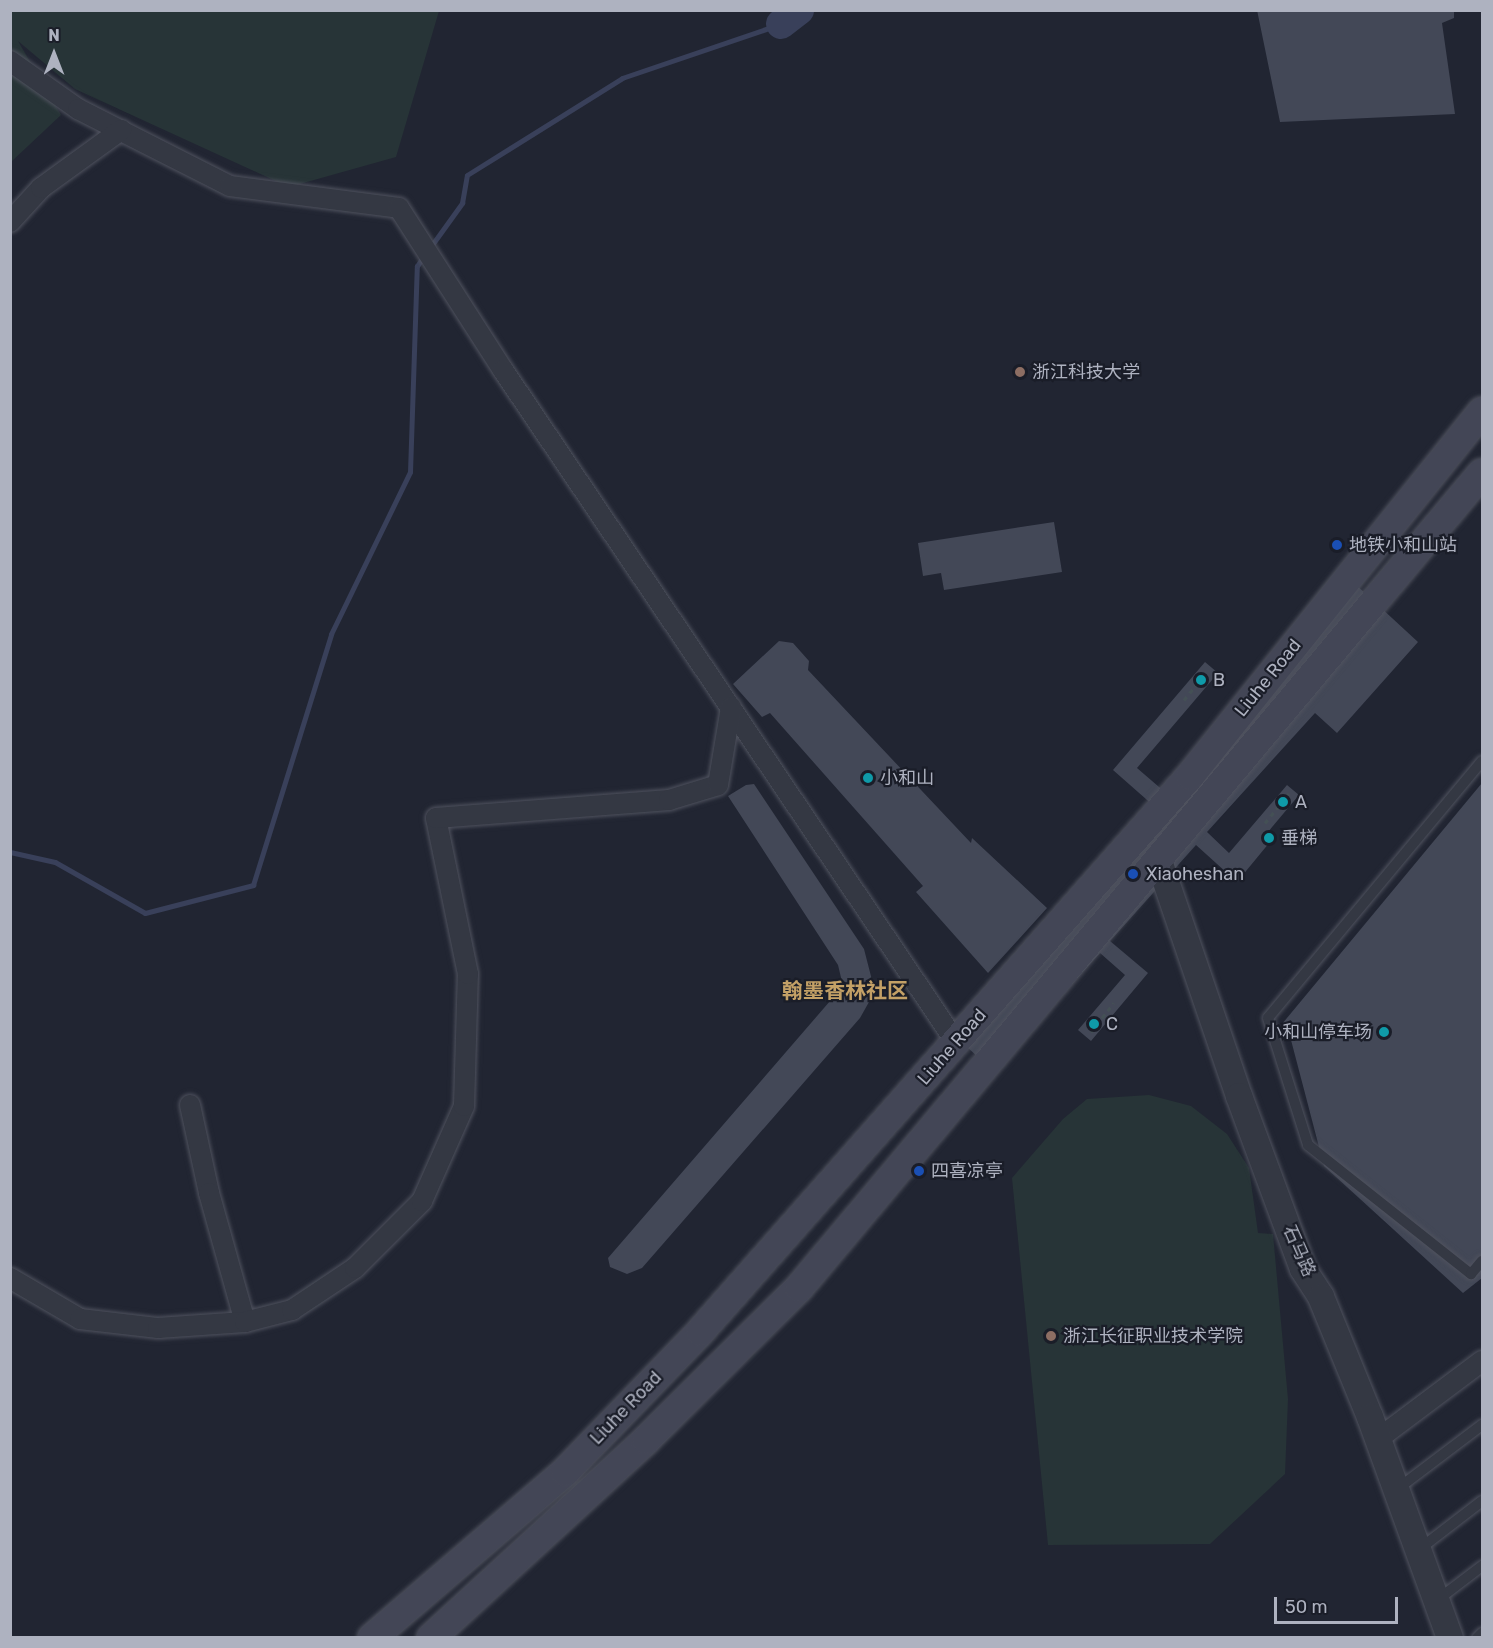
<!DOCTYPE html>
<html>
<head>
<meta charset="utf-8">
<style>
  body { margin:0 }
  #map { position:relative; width:1493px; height:1648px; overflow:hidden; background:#212532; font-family:Rubik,"Noto Sans SC",sans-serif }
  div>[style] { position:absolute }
  .green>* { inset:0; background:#273437 }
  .stream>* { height:5px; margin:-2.5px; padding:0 2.5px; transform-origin:2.5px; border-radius:2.5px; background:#39405a }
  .river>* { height:30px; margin:-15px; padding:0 15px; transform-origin:15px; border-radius:15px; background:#39405a }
  .building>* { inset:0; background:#434857 }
  .path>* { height:3px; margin-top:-1.5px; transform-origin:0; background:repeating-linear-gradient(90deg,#445055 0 4.5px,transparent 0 9px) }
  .roads { filter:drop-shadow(0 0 2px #4f525e) drop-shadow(0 0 2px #4f525e) }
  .service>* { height:10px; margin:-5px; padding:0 5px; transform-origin:5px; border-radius:5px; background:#343843 }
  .minor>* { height:20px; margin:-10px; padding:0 10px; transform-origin:10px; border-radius:10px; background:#343843 }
  .tertiary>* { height:26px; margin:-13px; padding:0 13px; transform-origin:13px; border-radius:13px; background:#343843 }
  .secondary>* { height:28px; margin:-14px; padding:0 14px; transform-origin:14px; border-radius:14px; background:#434656 }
  .dots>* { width:16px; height:16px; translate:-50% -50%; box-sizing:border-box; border:3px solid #1a1d28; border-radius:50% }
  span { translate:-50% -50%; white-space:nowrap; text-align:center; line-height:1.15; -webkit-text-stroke:4.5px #1a1d28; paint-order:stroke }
  .poi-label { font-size:18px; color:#aeb2c0 }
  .left { translate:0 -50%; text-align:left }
  .right { translate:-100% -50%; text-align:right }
  .street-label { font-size:18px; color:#aeb2c0 }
  .quarter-label { font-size:21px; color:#c3a066; font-weight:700 }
  .frame { position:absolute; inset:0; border:12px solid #aeb2c0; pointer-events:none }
  .north { position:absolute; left:24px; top:24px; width:60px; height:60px; -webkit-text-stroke:4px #1a1d28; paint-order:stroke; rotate:0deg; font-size:16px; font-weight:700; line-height:24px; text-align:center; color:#aeb2c0 }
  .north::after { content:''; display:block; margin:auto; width:21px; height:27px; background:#aeb2c0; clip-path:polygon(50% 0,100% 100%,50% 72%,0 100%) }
  .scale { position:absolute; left:1274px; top:1597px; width:124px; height:27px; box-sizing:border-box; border:3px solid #aeb2c0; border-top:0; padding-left:8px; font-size:18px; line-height:21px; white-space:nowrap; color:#aeb2c0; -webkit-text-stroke:4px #1a1d28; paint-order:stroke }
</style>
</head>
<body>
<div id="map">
  <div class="green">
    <div style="clip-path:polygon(11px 11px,439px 11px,396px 157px,289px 187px,75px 89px,18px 41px,61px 115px,11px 162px)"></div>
    <div style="clip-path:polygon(1149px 1095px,1191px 1106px,1227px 1134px,1249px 1168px,1258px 1233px,1273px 1234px,1288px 1399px,1285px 1474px,1210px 1544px,1048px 1545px,1012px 1178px,1063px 1119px,1087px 1099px)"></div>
  </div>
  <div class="stream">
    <div style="left:429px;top:249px;width:57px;rotate:-54.3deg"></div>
    <div style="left:462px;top:203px;width:28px;rotate:-80deg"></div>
    <div style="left:467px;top:175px;width:183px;rotate:-32deg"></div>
    <div style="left:622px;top:78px;width:168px;rotate:-18.8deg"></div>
    <div style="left:10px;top:852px;width:46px;rotate:12.5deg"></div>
    <div style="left:55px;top:862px;width:103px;rotate:29.5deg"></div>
    <div style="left:145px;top:913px;width:112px;rotate:-14.5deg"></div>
    <div style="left:253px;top:885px;width:263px;rotate:-72.7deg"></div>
    <div style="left:331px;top:634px;width:180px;rotate:-64deg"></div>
    <div style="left:410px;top:472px;width:206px;rotate:-88.1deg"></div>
    <div style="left:417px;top:266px;width:11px;rotate:-56deg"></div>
  </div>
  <div class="river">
    <div style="left:781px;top:24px;width:23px;rotate:-38deg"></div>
  </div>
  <div class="building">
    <div style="clip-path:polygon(1257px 10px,1454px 10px,1454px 18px,1442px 23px,1455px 114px,1280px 122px)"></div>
    <div style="clip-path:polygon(1054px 522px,1062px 572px,944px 590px,941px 573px,923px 576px,918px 543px)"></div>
    <div style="clip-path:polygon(1353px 582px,1418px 642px,1337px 733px,1315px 713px,1207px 832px,1229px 853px,1287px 785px,1299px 795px,1268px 832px,1274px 837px,1237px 882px,1196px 845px,1110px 941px,1148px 973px,1091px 1041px,1078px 1030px,1125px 975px,1100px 953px,993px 1071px,953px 1034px,1155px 807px,1113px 770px,1205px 662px,1218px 673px,1137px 768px,1166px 793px)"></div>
    <div style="clip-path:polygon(779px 641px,793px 643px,809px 661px,808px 670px,971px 843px,972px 838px,1047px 908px,988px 973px,916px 892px,923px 886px,770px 713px,762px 717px,733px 684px)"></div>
    <div style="clip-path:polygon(1482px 783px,1482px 1278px,1463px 1293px,1324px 1166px,1291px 1040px,1282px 1024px)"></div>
    <div style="clip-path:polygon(754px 784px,864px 949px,873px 984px,869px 1002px,860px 1018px,642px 1268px,627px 1274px,610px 1267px,608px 1258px,843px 986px,838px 965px,728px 796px,746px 785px)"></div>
  </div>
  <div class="path">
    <div style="left:1184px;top:700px;width:36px;rotate:-51deg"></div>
    <div style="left:1265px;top:823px;width:38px;rotate:-51deg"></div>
    <div style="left:1091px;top:1032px;width:37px;rotate:-52deg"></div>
  </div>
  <div class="roads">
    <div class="service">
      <div style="left:1482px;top:761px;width:334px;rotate:129.8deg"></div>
      <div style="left:1268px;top:1018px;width:133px;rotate:72.5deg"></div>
      <div style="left:1308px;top:1145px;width:208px;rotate:38.4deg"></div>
      <div style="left:1471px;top:1274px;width:17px;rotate:-50deg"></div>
      <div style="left:1396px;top:1490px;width:108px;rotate:-37.1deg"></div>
      <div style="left:1417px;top:1551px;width:82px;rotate:-37.6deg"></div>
      <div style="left:1436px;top:1601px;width:58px;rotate:-37.3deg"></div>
      <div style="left:1477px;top:1638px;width:7px;rotate:-45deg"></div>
    </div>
    <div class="minor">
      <div style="left:10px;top:61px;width:83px;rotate:35.2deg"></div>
      <div style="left:78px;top:109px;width:170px;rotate:26.9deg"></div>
      <div style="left:230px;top:186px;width:170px;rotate:7.4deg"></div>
      <div style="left:399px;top:208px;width:193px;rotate:57.3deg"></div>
      <div style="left:503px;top:370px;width:810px;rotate:56.02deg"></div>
      <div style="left:10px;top:222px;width:46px;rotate:-47.6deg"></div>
      <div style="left:41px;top:188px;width:99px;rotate:-35.9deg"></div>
      <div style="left:190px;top:1105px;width:90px;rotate:77.8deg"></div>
      <div style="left:209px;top:1193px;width:134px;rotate:74.4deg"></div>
      <div style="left:10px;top:1278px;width:81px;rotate:30.4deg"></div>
      <div style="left:80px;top:1319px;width:79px;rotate:6.6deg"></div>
      <div style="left:158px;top:1328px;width:87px;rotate:-3.9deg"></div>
      <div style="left:245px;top:1322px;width:49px;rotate:-14.3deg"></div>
      <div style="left:292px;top:1310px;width:76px;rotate:-33.7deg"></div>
      <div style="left:355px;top:1268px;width:95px;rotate:-45deg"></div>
      <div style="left:422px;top:1201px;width:104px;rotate:-66.1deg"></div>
      <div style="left:464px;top:1106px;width:132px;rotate:-88.3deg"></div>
      <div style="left:468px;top:974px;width:159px;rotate:-101.6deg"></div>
      <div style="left:436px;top:818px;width:234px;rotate:-4.4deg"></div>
      <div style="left:669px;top:800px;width:51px;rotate:-17deg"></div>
      <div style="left:718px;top:785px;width:79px;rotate:-80.5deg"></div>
      <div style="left:1378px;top:1439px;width:130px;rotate:-36.9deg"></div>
    </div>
    <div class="tertiary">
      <div style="left:1159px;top:861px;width:248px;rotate:71.2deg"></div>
      <div style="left:1239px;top:1096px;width:184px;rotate:69.7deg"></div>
      <div style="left:1303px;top:1269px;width:33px;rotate:57deg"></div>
      <div style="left:1321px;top:1297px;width:130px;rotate:67.8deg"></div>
      <div style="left:1370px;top:1417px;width:235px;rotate:70.1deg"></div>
    </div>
    <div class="secondary">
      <div style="left:372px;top:1638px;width:255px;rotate:-40.7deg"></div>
      <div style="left:565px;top:1472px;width:194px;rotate:-46deg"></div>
      <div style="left:700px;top:1332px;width:741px;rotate:-48.61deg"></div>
      <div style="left:1190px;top:776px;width:467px;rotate:-51.3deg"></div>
      <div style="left:431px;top:1638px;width:292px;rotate:-42.6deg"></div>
      <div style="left:646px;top:1440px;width:216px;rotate:-44.8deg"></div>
      <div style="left:799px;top:1288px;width:1063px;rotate:-50.04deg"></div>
    </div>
  </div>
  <div class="dots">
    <div style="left:1020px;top:372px;background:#8d6e63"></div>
    <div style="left:1337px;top:545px;background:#1a4fb4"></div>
    <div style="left:1201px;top:680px;background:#0f9aa8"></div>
    <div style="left:868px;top:778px;background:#0f9aa8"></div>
    <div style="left:1283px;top:802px;background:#0f9aa8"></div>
    <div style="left:1269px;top:838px;background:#0f9aa8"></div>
    <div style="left:1133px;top:874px;background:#1a4fb4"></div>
    <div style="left:1094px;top:1024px;background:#0f9aa8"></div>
    <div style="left:1384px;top:1032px;background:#0f9aa8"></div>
    <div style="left:919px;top:1171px;background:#1a4fb4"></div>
    <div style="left:1051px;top:1336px;background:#8d6e63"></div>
  </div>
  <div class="poi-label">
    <span class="left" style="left:1032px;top:372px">浙江科技大学</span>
    <span class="left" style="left:1349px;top:545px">地铁小和山站</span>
    <span class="left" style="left:1213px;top:680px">B</span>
    <span class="left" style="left:880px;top:778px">小和山</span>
    <span class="left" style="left:1295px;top:802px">A</span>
    <span class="left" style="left:1281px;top:838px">垂梯</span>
    <span class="left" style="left:1146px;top:874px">Xiaoheshan</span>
    <span class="left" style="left:1106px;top:1024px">C</span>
    <span class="right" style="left:1372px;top:1032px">小和山停车场</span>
    <span class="left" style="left:931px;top:1171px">四喜凉亭</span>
    <span class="left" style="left:1063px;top:1336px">浙江长征职业技术学院</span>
  </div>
  <div class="street-label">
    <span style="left:1268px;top:678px;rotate:-51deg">Liuhe Road</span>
    <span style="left:952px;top:1047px;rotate:-49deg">Liuhe Road</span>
    <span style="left:1299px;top:1251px;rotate:66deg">石马路</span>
    <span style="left:626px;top:1408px;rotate:-46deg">Liuhe Road</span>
  </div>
  <div class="quarter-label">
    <span style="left:845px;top:991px">翰墨香林社区</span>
  </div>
  <div class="frame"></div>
  <div class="north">N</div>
  <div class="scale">50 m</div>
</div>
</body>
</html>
